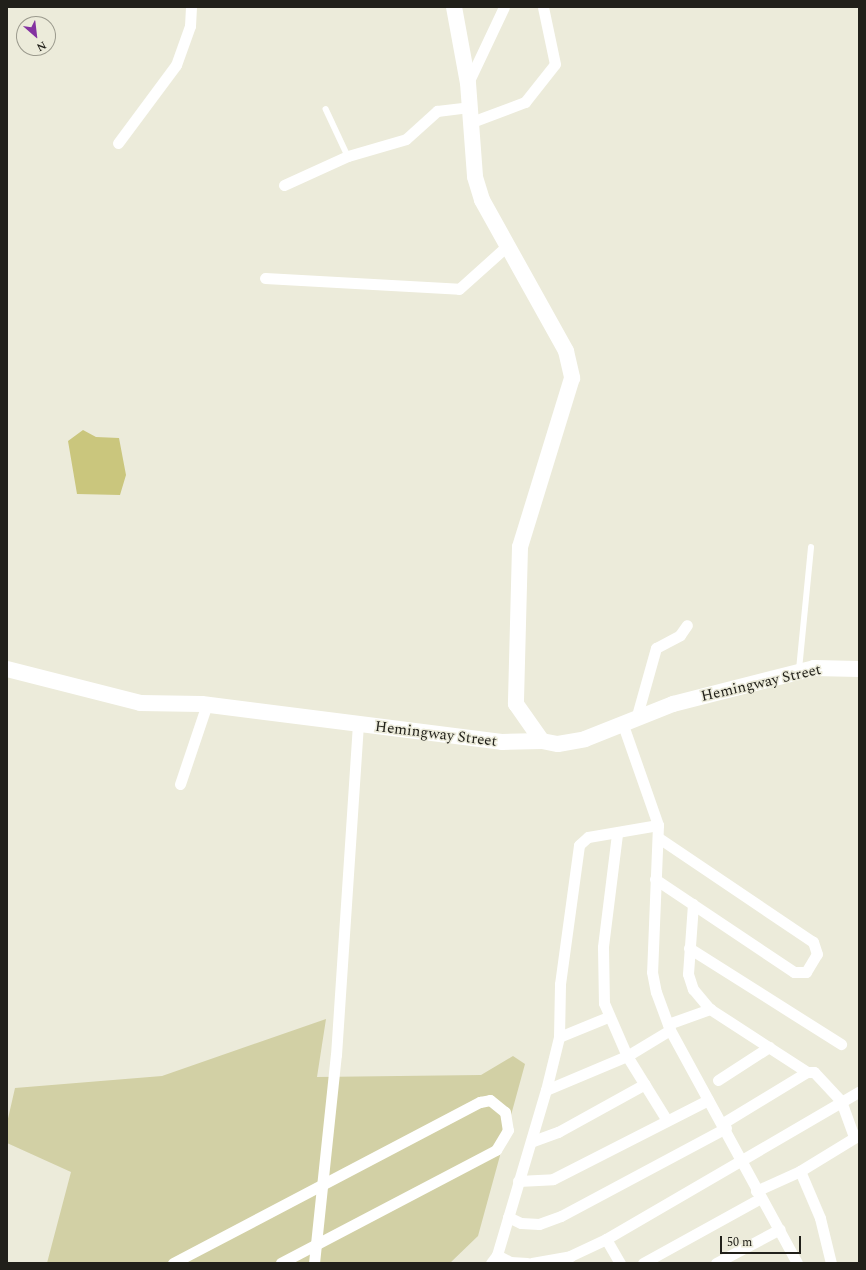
<!DOCTYPE html>
<html>
<head>
<meta charset="utf-8">
<style>
  body { margin:0 }
  #map { position:relative; width:866px; height:1270px; overflow:hidden; background:#ecebda; font-family:Spectral,serif }
  div>[style] { position:absolute }
  .green>* { inset:0; background:#d2d0a5 }
  .water>* { inset:0; background:#cac67d }
  .service>* { height:5.5px; margin:-2.75px; padding:0 2.75px; transform-origin:2.75px; border-radius:2.75px; background:#fff }
  .minor>* { height:11px; margin:-5.5px; padding:0 5.5px; transform-origin:5.5px; border-radius:5.5px; background:#fff }
  .secondary>* { height:16px; margin:-8px; padding:0 8px; transform-origin:8px; border-radius:8px; background:#fff }
  span { translate:-50% -50%; white-space:nowrap; text-align:center; line-height:1.15; -webkit-text-stroke:3px #ecebda; paint-order:stroke }
  .street-label { font-size:15px; color:#21201a }
  .frame { position:absolute; inset:0; border:8px solid #21201a; pointer-events:none }
  .north { position:absolute; left:16px; top:16px; width:40px; height:40px; box-sizing:border-box; background:#ecebda; border:1px solid #9b9a8d; border-radius:50%; rotate:152deg; font-size:11px; font-weight:700; line-height:16px; text-align:center; color:#21201a }
  .north::after { content:''; display:block; margin:auto; width:14px; height:18px; background:#8432a1; clip-path:polygon(50% 0,100% 100%,50% 72%,0 100%) }
  .scale { position:absolute; left:720px; top:1236px; width:81px; height:18px; box-sizing:border-box; border:2px solid #21201a; border-top:0; padding-left:5px; font-size:12px; line-height:14px; white-space:nowrap; color:#21201a; -webkit-text-stroke:3px #ecebda; paint-order:stroke }
</style>
</head>
<body>
<div id="map">
  <div class="green">
    <div style="clip-path:polygon(326px 1019px,317px 1077px,481px 1075px,513px 1056px,525px 1064px,478px 1236px,450px 1263px,47px 1263px,71px 1172px,7px 1143px,7px 1123px,15px 1088px,162px 1076px)"></div>
  </div>
  <div class="water">
    <div style="clip-path:polygon(83px 430px,96px 437px,119px 438px,126px 475px,120px 495px,77px 494px,68px 441px)"></div>
  </div>
  <div class="service">
    <div style="left:326px;top:109px;width:52px;rotate:64.9deg"></div>
    <div style="left:799px;top:670px;width:123px;rotate:-84.4deg"></div>
  </div>
  <div class="minor">
    <div style="left:468px;top:83px;width:84px;rotate:-64.7deg"></div>
    <div style="left:469px;top:123px;width:60px;rotate:-20.6deg"></div>
    <div style="left:525px;top:102px;width:48px;rotate:-51.7deg"></div>
    <div style="left:555px;top:64px;width:58px;rotate:-101.9deg"></div>
    <div style="left:118px;top:143px;width:97px;rotate:-53.4deg"></div>
    <div style="left:176px;top:65px;width:41px;rotate:-70.3deg"></div>
    <div style="left:190px;top:26px;width:19px;rotate:-87deg"></div>
    <div style="left:284px;top:185px;width:70px;rotate:-24.4deg"></div>
    <div style="left:348px;top:156px;width:60px;rotate:-16.3deg"></div>
    <div style="left:406px;top:139px;width:42px;rotate:-42.1deg"></div>
    <div style="left:437px;top:111px;width:32px;rotate:-7deg"></div>
    <div style="left:265px;top:278px;width:194px;rotate:3.2deg"></div>
    <div style="left:459px;top:289px;width:66px;rotate:-41.9deg"></div>
    <div style="left:636px;top:719px;width:74px;rotate:-74.3deg"></div>
    <div style="left:656px;top:648px;width:27px;rotate:-28deg"></div>
    <div style="left:680px;top:635px;width:12px;rotate:-55deg"></div>
    <div style="left:623px;top:725px;width:106px;rotate:70.7deg"></div>
    <div style="left:658px;top:825px;width:147px;rotate:92.3deg"></div>
    <div style="left:652px;top:972px;width:20px;rotate:79deg"></div>
    <div style="left:656px;top:992px;width:40px;rotate:69.8deg"></div>
    <div style="left:670px;top:1030px;width:265px;rotate:61.4deg"></div>
    <div style="left:180px;top:784px;width:84px;rotate:-71.4deg"></div>
    <div style="left:617px;top:834px;width:114px;rotate:97.1deg"></div>
    <div style="left:603px;top:947px;width:56px;rotate:89deg"></div>
    <div style="left:604px;top:1003px;width:58px;rotate:66.5deg"></div>
    <div style="left:627px;top:1056px;width:74px;rotate:58.2deg"></div>
    <div style="left:655px;top:879px;width:167px;rotate:33.8deg"></div>
    <div style="left:794px;top:972px;width:12px"></div>
    <div style="left:806px;top:972px;width:21px;rotate:-59deg"></div>
    <div style="left:817px;top:954px;width:13px;rotate:-108deg"></div>
    <div style="left:813px;top:942px;width:186px;rotate:-146deg"></div>
    <div style="left:693px;top:904px;width:70px;rotate:94.1deg"></div>
    <div style="left:688px;top:974px;width:16px;rotate:72deg"></div>
    <div style="left:693px;top:989px;width:26px;rotate:50deg"></div>
    <div style="left:710px;top:1009px;width:116px;rotate:33deg"></div>
    <div style="left:689px;top:948px;width:180px;rotate:32.3deg"></div>
    <div style="left:668px;top:1024px;width:45px;rotate:-19.7deg"></div>
    <div style="left:559px;top:1037px;width:53px;rotate:-22.2deg"></div>
    <div style="left:718px;top:1080px;width:61px;rotate:-32.9deg"></div>
    <div style="left:546px;top:1090px;width:55px;rotate:-76.2deg"></div>
    <div style="left:559px;top:1037px;width:53px;rotate:-88.9deg"></div>
    <div style="left:560px;top:984px;width:140px;rotate:-82.2deg"></div>
    <div style="left:579px;top:845px;width:12px;rotate:-42deg"></div>
    <div style="left:588px;top:837px;width:71px;rotate:-9.7deg"></div>
    <div style="left:723px;top:1123px;width:98px;rotate:-31.3deg"></div>
    <div style="left:807px;top:1072px;width:7px"></div>
    <div style="left:814px;top:1072px;width:40px;rotate:47deg"></div>
    <div style="left:841px;top:1101px;width:37px;rotate:70deg"></div>
    <div style="left:533px;top:1141px;width:27px;rotate:-20deg"></div>
    <div style="left:558px;top:1132px;width:99px;rotate:-28.9deg"></div>
    <div style="left:800px;top:1171px;width:51px;rotate:66.9deg"></div>
    <div style="left:820px;top:1218px;width:46px;rotate:76.3deg"></div>
    <div style="left:518px;top:1181px;width:35px;rotate:-3deg"></div>
    <div style="left:553px;top:1179px;width:174px;rotate:-27deg"></div>
    <div style="left:756px;top:1191px;width:48px;rotate:-24.4deg"></div>
    <div style="left:800px;top:1171px;width:69px;rotate:-31.4deg"></div>
    <div style="left:508px;top:1217px;width:14px;rotate:25deg"></div>
    <div style="left:521px;top:1223px;width:18px;rotate:3deg"></div>
    <div style="left:539px;top:1224px;width:23px;rotate:-20deg"></div>
    <div style="left:561px;top:1216px;width:187px;rotate:-28.1deg"></div>
    <div style="left:606px;top:1239px;width:28px;rotate:60deg"></div>
    <div style="left:497px;top:1255px;width:15px;rotate:28deg"></div>
    <div style="left:510px;top:1262px;width:17px;rotate:3deg"></div>
    <div style="left:173px;top:1263px;width:347px;rotate:-27.7deg"></div>
    <div style="left:480px;top:1102px;width:10px;rotate:-11deg"></div>
    <div style="left:490px;top:1100px;width:19px;rotate:39deg"></div>
    <div style="left:505px;top:1112px;width:18px;rotate:81deg"></div>
    <div style="left:508px;top:1130px;width:23px;rotate:121deg"></div>
    <div style="left:496px;top:1150px;width:243px;rotate:152.3deg"></div>
    <div style="left:314px;top:1263px;width:209px;rotate:-84deg"></div>
    <div style="left:336px;top:1055px;width:332px;rotate:-86.2deg"></div>
    <div style="left:491px;top:1263px;width:10px;rotate:-53deg"></div>
    <div style="left:497px;top:1255px;width:172px;rotate:-73.5deg"></div>
    <div style="left:546px;top:1090px;width:88px;rotate:-22.8deg"></div>
    <div style="left:627px;top:1056px;width:50px;rotate:-31.2deg"></div>
    <div style="left:532px;top:1263px;width:39px;rotate:-10deg"></div>
    <div style="left:570px;top:1256px;width:40px;rotate:-25deg"></div>
    <div style="left:606px;top:1239px;width:293px;rotate:-30.2deg"></div>
    <div style="left:643px;top:1263px;width:132px;rotate:-28.9deg"></div>
    <div style="left:716px;top:1263px;width:72px;rotate:-28deg"></div>
  </div>
  <div class="secondary">
    <div style="left:454px;top:7px;width:77px;rotate:79.6deg"></div>
    <div style="left:468px;top:83px;width:94px;rotate:85.7deg"></div>
    <div style="left:475px;top:177px;width:24px;rotate:73deg"></div>
    <div style="left:482px;top:200px;width:173px;rotate:60.9deg"></div>
    <div style="left:566px;top:351px;width:28px;rotate:77deg"></div>
    <div style="left:572px;top:378px;width:177px;rotate:107.1deg"></div>
    <div style="left:520px;top:547px;width:157px;rotate:91.5deg"></div>
    <div style="left:516px;top:704px;width:45px;rotate:54.9deg"></div>
    <div style="left:7px;top:669px;width:137px;rotate:14.3deg"></div>
    <div style="left:140px;top:703px;width:62px;rotate:0.9deg"></div>
    <div style="left:202px;top:704px;width:302px;rotate:7.2deg"></div>
    <div style="left:502px;top:742px;width:40px;rotate:-1.4deg"></div>
    <div style="left:542px;top:741px;width:16px;rotate:11deg"></div>
    <div style="left:558px;top:744px;width:27px;rotate:-10deg"></div>
    <div style="left:585px;top:739px;width:95px;rotate:-21.7deg"></div>
    <div style="left:673px;top:704px;width:146px;rotate:-14.3deg"></div>
    <div style="left:814px;top:668px;width:45px;rotate:1.3deg"></div>
  </div>
  <div class="street-label">
    <span style="left:761px;top:683px;rotate:-13deg">Hemingway Street</span>
    <span style="left:436px;top:734px;rotate:7deg">Hemingway Street</span>
  </div>
  <div class="frame"></div>
  <div class="north">N</div>
  <div class="scale">50 m</div>
</div>
</body>
</html>
